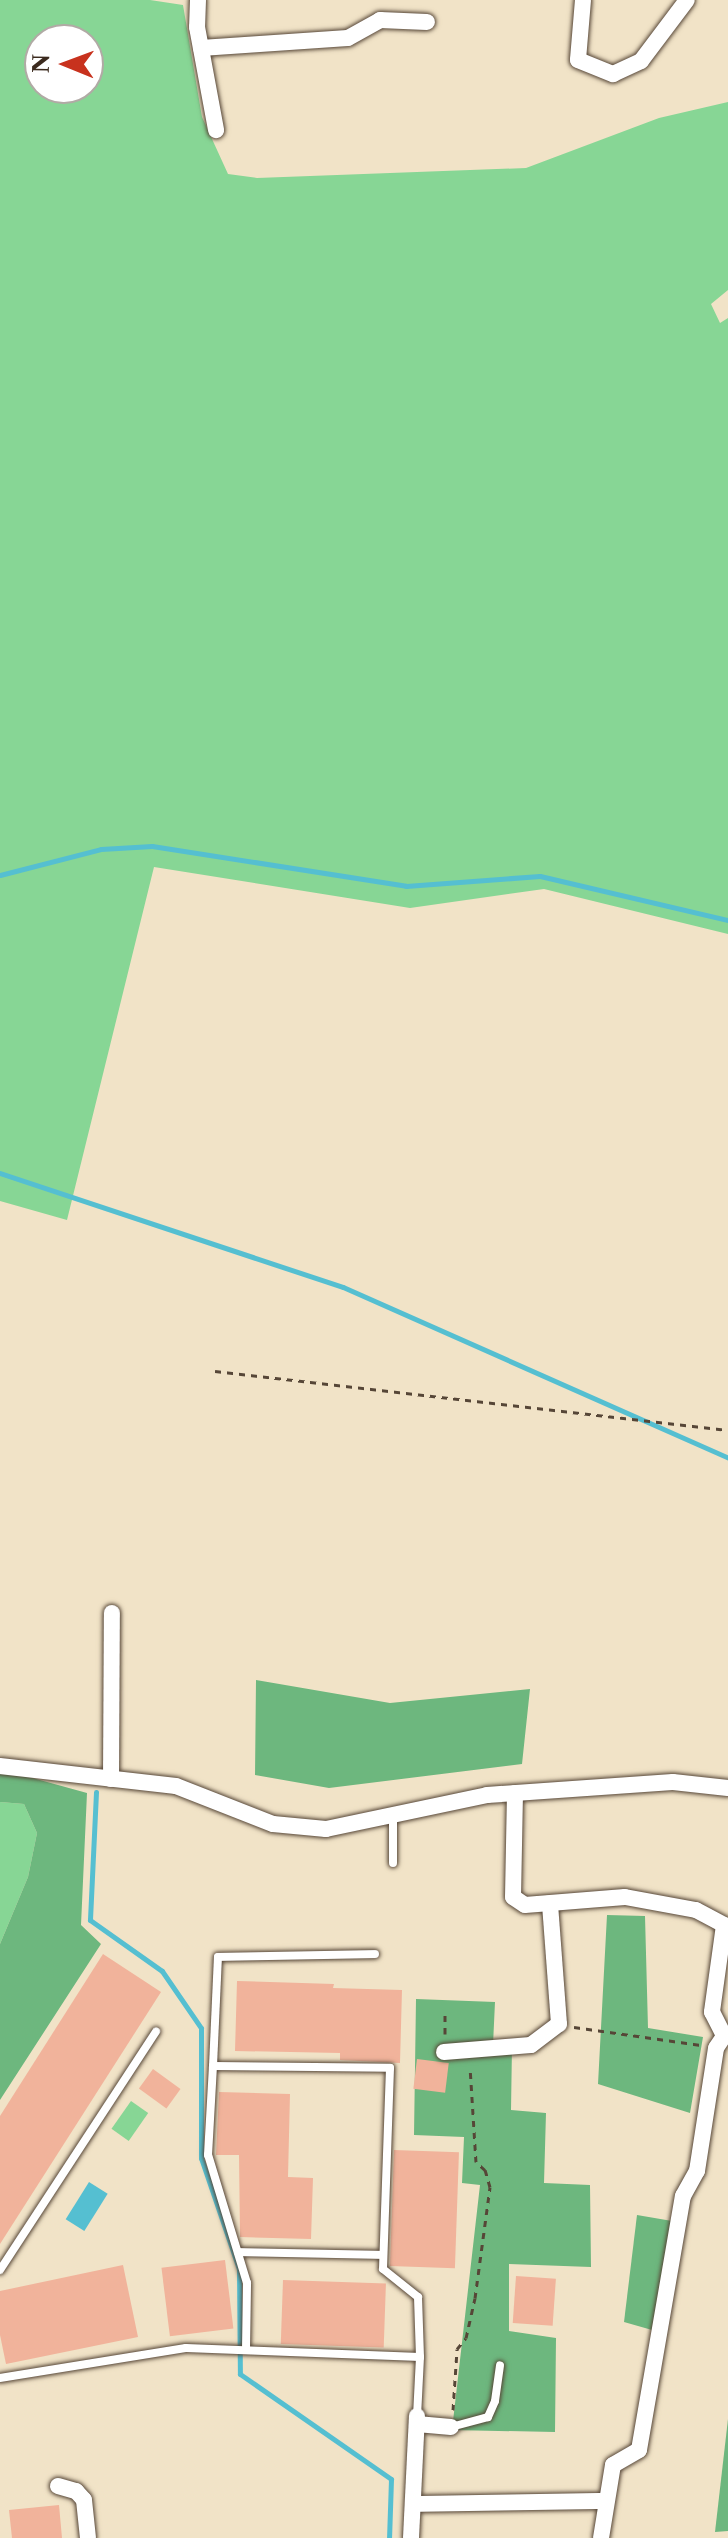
<!DOCTYPE html>
<html>
<head>
<meta charset="utf-8">
<style>
  body { margin:0 }
  #map { position:relative; width:728px; height:2538px; overflow:hidden; background:#f1e3c7; font-family:"Libre Caslon Text",serif }
  div>[style] { position:absolute }
  .green>* { inset:0; background:#87d695; transform-origin:0 0 }
  .forest>* { inset:0; background:#6db77e }
  .water>* { inset:0; background:#55bfd1; transform-origin:0 0 }
  .stream>* { height:5px; margin:-2.5px; padding:0 2.5px; transform-origin:2.5px; border-radius:2.5px; background:#55bfd1 }
  .building>* { inset:0; background:#f1b39b; transform-origin:0 0 }
  .path>* { height:3px; margin-top:-1.5px; transform-origin:0; background:repeating-linear-gradient(90deg,#564637 0 6px,transparent 0 12px) }
  .roads { filter:drop-shadow(0 0 2px #564637) drop-shadow(0 0 2px #564637) }
  .lane>* { height:8px; margin:-4px; padding:0 4px; transform-origin:4px; border-radius:4px; background:#fff }
  .street>* { height:16px; margin:-8px; padding:0 8px; transform-origin:8px; border-radius:8px; background:#fff }
  span { translate:-50% -50%; white-space:nowrap; text-align:center; line-height:1.15; -webkit-text-stroke:7px #fff; paint-order:stroke }
  .north { position:absolute; left:24px; top:24px; width:80px; height:80px; box-sizing:border-box; background:#fff; border:2px solid #b1aaa5; border-radius:50%; rotate:271deg; font-size:22px; font-weight:700; line-height:32px; text-align:center; color:#3b2a1e }
  .north::after { content:''; display:block; margin:auto; width:28px; height:36px; background:#c8321e; clip-path:polygon(50% 0,100% 100%,50% 72%,0 100%) }
</style>
</head>
<body>
<div id="map">
  <div class="green">
    <div style="clip-path:polygon(evenodd,0 0,150px 0,183px 5px,202px 117px,228px 174px,257px 178px,526px 168px,659px 118px,728px 102px,728px 290px,711px 304px,720px 323px,728px 318px,728px 934px,544px 889px,410px 908px,154px 867px,67px 1220px,0 1201px,0 0,40px 40px,88px 40px,88px 88px,40px 88px,40px 40px)"></div>
    <div style="clip-path:polygon(0 1802px,24px 1804px,37px 1833px,28px 1877px,0 1944px)"></div>
    <div style="left:131px;top:2101px;width:21px;height:34px;rotate:35deg"></div>
  </div>
  <div class="forest">
    <div style="clip-path:polygon(256px 1680px,390px 1703px,530px 1689px,522px 1764px,329px 1788px,255px 1775px)"></div>
    <div style="clip-path:polygon(0 1769px,87px 1793px,81px 1925px,101px 1944px,0 2100px,0 1944px,28px 1877px,37px 1833px,24px 1804px,0 1802px)"></div>
    <div style="clip-path:polygon(607px 1915px,645px 1916px,648px 2028px,703px 2037px,690px 2113px,598px 2084px)"></div>
    <div style="clip-path:polygon(416px 1999px,495px 2002px,493px 2045px,512px 2046px,511px 2110px,546px 2113px,544px 2183px,590px 2185px,591px 2267px,509px 2264px,509px 2331px,556px 2338px,555px 2432px,452px 2430px,480px 2185px,462px 2183px,464px 2137px,414px 2135px)"></div>
    <div style="clip-path:polygon(637px 2215px,672px 2221px,652px 2330px,624px 2322px)"></div>
    <div style="clip-path:polygon(728px 2419px,728px 2531px,715px 2532px)"></div>
  </div>
  <div class="water">
    <div style="left:89px;top:2182px;width:22px;height:44px;rotate:32deg"></div>
  </div>
  <div class="stream">
    <div style="left:0;top:875px;width:104px;rotate:-14.4deg"></div>
    <div style="left:101px;top:849px;width:51px;rotate:-3.4deg"></div>
    <div style="left:152px;top:846px;width:257px;rotate:8.9deg"></div>
    <div style="left:406px;top:886px;width:134px;rotate:-4.3deg"></div>
    <div style="left:540px;top:876px;width:193px;rotate:13.2deg"></div>
    <div style="left:0;top:1173px;width:361px;rotate:18.4deg"></div>
    <div style="left:343px;top:1287px;width:421px;rotate:23.9deg"></div>
    <div style="left:96px;top:1792px;width:128px;rotate:92.7deg"></div>
    <div style="left:90px;top:1920px;width:88px;rotate:35.3deg"></div>
    <div style="left:162px;top:1971px;width:69px;rotate:55.6deg"></div>
    <div style="left:201px;top:2028px;width:130px;rotate:90deg"></div>
    <div style="left:201px;top:2158px;width:117px;rotate:71.1deg"></div>
    <div style="left:239px;top:2269px;width:105px;rotate:89.5deg"></div>
    <div style="left:240px;top:2374px;width:184px;rotate:34.8deg"></div>
    <div style="left:391px;top:2479px;width:59px;rotate:91.9deg"></div>
  </div>
  <div class="building">
    <div style="clip-path:polygon(103px 1954px,161px 1992px,0 2244px,0 2116px)"></div>
    <div style="clip-path:polygon(237px 1981px,334px 1984px,333px 1988px,402px 1990px,400px 2063px,340px 2060px,340px 2053px,235px 2051px)"></div>
    <div style="left:417px;top:2059px;width:32px;height:30px;rotate:7deg"></div>
    <div style="left:153px;top:2069px;width:34px;height:24px;rotate:36deg"></div>
    <div style="clip-path:polygon(219px 2092px,290px 2094px,288px 2177px,313px 2178px,311px 2239px,240px 2237px,239px 2155px,216px 2155px)"></div>
    <div style="left:394px;top:2150px;width:65px;height:116px;rotate:2deg"></div>
    <div style="left:225px;top:2260px;width:69px;height:64px;rotate:83deg"></div>
    <div style="clip-path:polygon(123px 2265px,138px 2337px,6px 2364px,0 2335px,0 2291px)"></div>
    <div style="left:516px;top:2276px;width:40px;height:47px;rotate:4deg"></div>
    <div style="left:283px;top:2280px;width:103px;height:64px;rotate:2deg"></div>
    <div style="clip-path:polygon(59px 2505px,62px 2538px,12px 2538px,9px 2510px)"></div>
  </div>
  <div class="path">
    <div style="left:215px;top:1371px;width:516px;rotate:6.56deg"></div>
    <div style="left:574px;top:2027px;width:128px;rotate:8.1deg"></div>
    <div style="left:445px;top:2034px;width:20px;rotate:-90deg"></div>
    <div style="left:453px;top:2410px;width:61px;rotate:-86.2deg"></div>
    <div style="left:457px;top:2349px;width:14px;rotate:-51deg"></div>
    <div style="left:466px;top:2338px;width:41px;rotate:-77.3deg"></div>
    <div style="left:475px;top:2298px;width:112px;rotate:-82.3deg"></div>
    <div style="left:490px;top:2187px;width:18px;rotate:-106deg"></div>
    <div style="left:485px;top:2170px;width:12px;rotate:-138deg"></div>
    <div style="left:476px;top:2162px;width:95px;rotate:-93.6deg"></div>
  </div>
  <div class="roads">
    <div class="lane">
      <div style="left:393px;top:1814px;width:49px;rotate:90deg"></div>
      <div style="left:213px;top:2066px;width:109px;rotate:-87.4deg"></div>
      <div style="left:218px;top:1957px;width:157px;rotate:-1.1deg"></div>
      <div style="left:238px;top:2252px;width:145px;rotate:1.2deg"></div>
      <div style="left:0;top:2270px;width:285px;rotate:-56.8deg"></div>
      <div style="left:246px;top:2350px;width:67px;rotate:-89.1deg"></div>
      <div style="left:247px;top:2283px;width:134px;rotate:-106.9deg"></div>
      <div style="left:208px;top:2155px;width:89px;rotate:-86.8deg"></div>
      <div style="left:213px;top:2066px;width:177px;rotate:0.6deg"></div>
      <div style="left:390px;top:2068px;width:201px;rotate:92deg"></div>
      <div style="left:383px;top:2269px;width:45px;rotate:38.7deg"></div>
      <div style="left:418px;top:2297px;width:60px;rotate:88.1deg"></div>
      <div style="left:420px;top:2357px;width:59px;rotate:92.9deg"></div>
      <div style="left:0;top:2378px;width:188px;rotate:-9.2deg"></div>
      <div style="left:186px;top:2348px;width:234px;rotate:2.2deg"></div>
      <div style="left:451px;top:2427px;width:38px;rotate:-15deg"></div>
      <div style="left:488px;top:2417px;width:17px;rotate:-66deg"></div>
      <div style="left:495px;top:2401px;width:36px;rotate:-82deg"></div>
    </div>
    <div class="street">
      <div style="left:198px;top:0;width:27px;rotate:92deg"></div>
      <div style="left:197px;top:27px;width:105px;rotate:79.5deg"></div>
      <div style="left:583px;top:0;width:60px;rotate:94.8deg"></div>
      <div style="left:578px;top:60px;width:38px;rotate:22deg"></div>
      <div style="left:613px;top:74px;width:31px;rotate:-25deg"></div>
      <div style="left:641px;top:61px;width:76px;rotate:-53deg"></div>
      <div style="left:201px;top:48px;width:147px;rotate:-3.9deg"></div>
      <div style="left:348px;top:38px;width:37px;rotate:-29deg"></div>
      <div style="left:380px;top:20px;width:47px;rotate:2.4deg"></div>
      <div style="left:0;top:1766px;width:177px;rotate:6.5deg"></div>
      <div style="left:176px;top:1786px;width:104px;rotate:21.4deg"></div>
      <div style="left:273px;top:1824px;width:53px;rotate:5.4deg"></div>
      <div style="left:326px;top:1829px;width:165px;rotate:-11.9deg"></div>
      <div style="left:487px;top:1795px;width:186px;rotate:-4deg"></div>
      <div style="left:673px;top:1782px;width:55px;rotate:6.2deg"></div>
      <div style="left:111px;top:1779px;width:166px;rotate:-89.7deg"></div>
      <div style="left:515px;top:1793px;width:104px;rotate:91.1deg"></div>
      <div style="left:513px;top:1897px;width:14px;rotate:34deg"></div>
      <div style="left:525px;top:1905px;width:100px;rotate:-4.6deg"></div>
      <div style="left:625px;top:1897px;width:72px;rotate:10.4deg"></div>
      <div style="left:696px;top:1910px;width:32px;rotate:28deg"></div>
      <div style="left:724px;top:1925px;width:88px;rotate:97.9deg"></div>
      <div style="left:712px;top:2012px;width:27px;rotate:63deg"></div>
      <div style="left:444px;top:2052px;width:87px;rotate:-4.6deg"></div>
      <div style="left:531px;top:2045px;width:35px;rotate:-37deg"></div>
      <div style="left:559px;top:2024px;width:121px;rotate:-94.3deg"></div>
      <div style="left:417px;top:2424px;width:34px;rotate:5deg"></div>
      <div style="left:58px;top:2486px;width:19px;rotate:16deg"></div>
      <div style="left:76px;top:2491px;width:12px;rotate:48deg"></div>
      <div style="left:84px;top:2500px;width:38px;rotate:84deg"></div>
      <div style="left:413px;top:2504px;width:192px;rotate:-0.9deg"></div>
      <div style="left:411px;top:2538px;width:122px;rotate:-87.2deg"></div>
      <div style="left:601px;top:2538px;width:74px;rotate:-80.7deg"></div>
      <div style="left:613px;top:2465px;width:30px;rotate:-30deg"></div>
      <div style="left:639px;top:2450px;width:258px;rotate:-80.2deg"></div>
      <div style="left:683px;top:2196px;width:29px;rotate:-61deg"></div>
      <div style="left:697px;top:2171px;width:124px;rotate:-81.2deg"></div>
      <div style="left:716px;top:2048px;width:14px;rotate:-56deg"></div>
    </div>
  </div>
  <div class="north">N</div>
</div>
</body>
</html>
